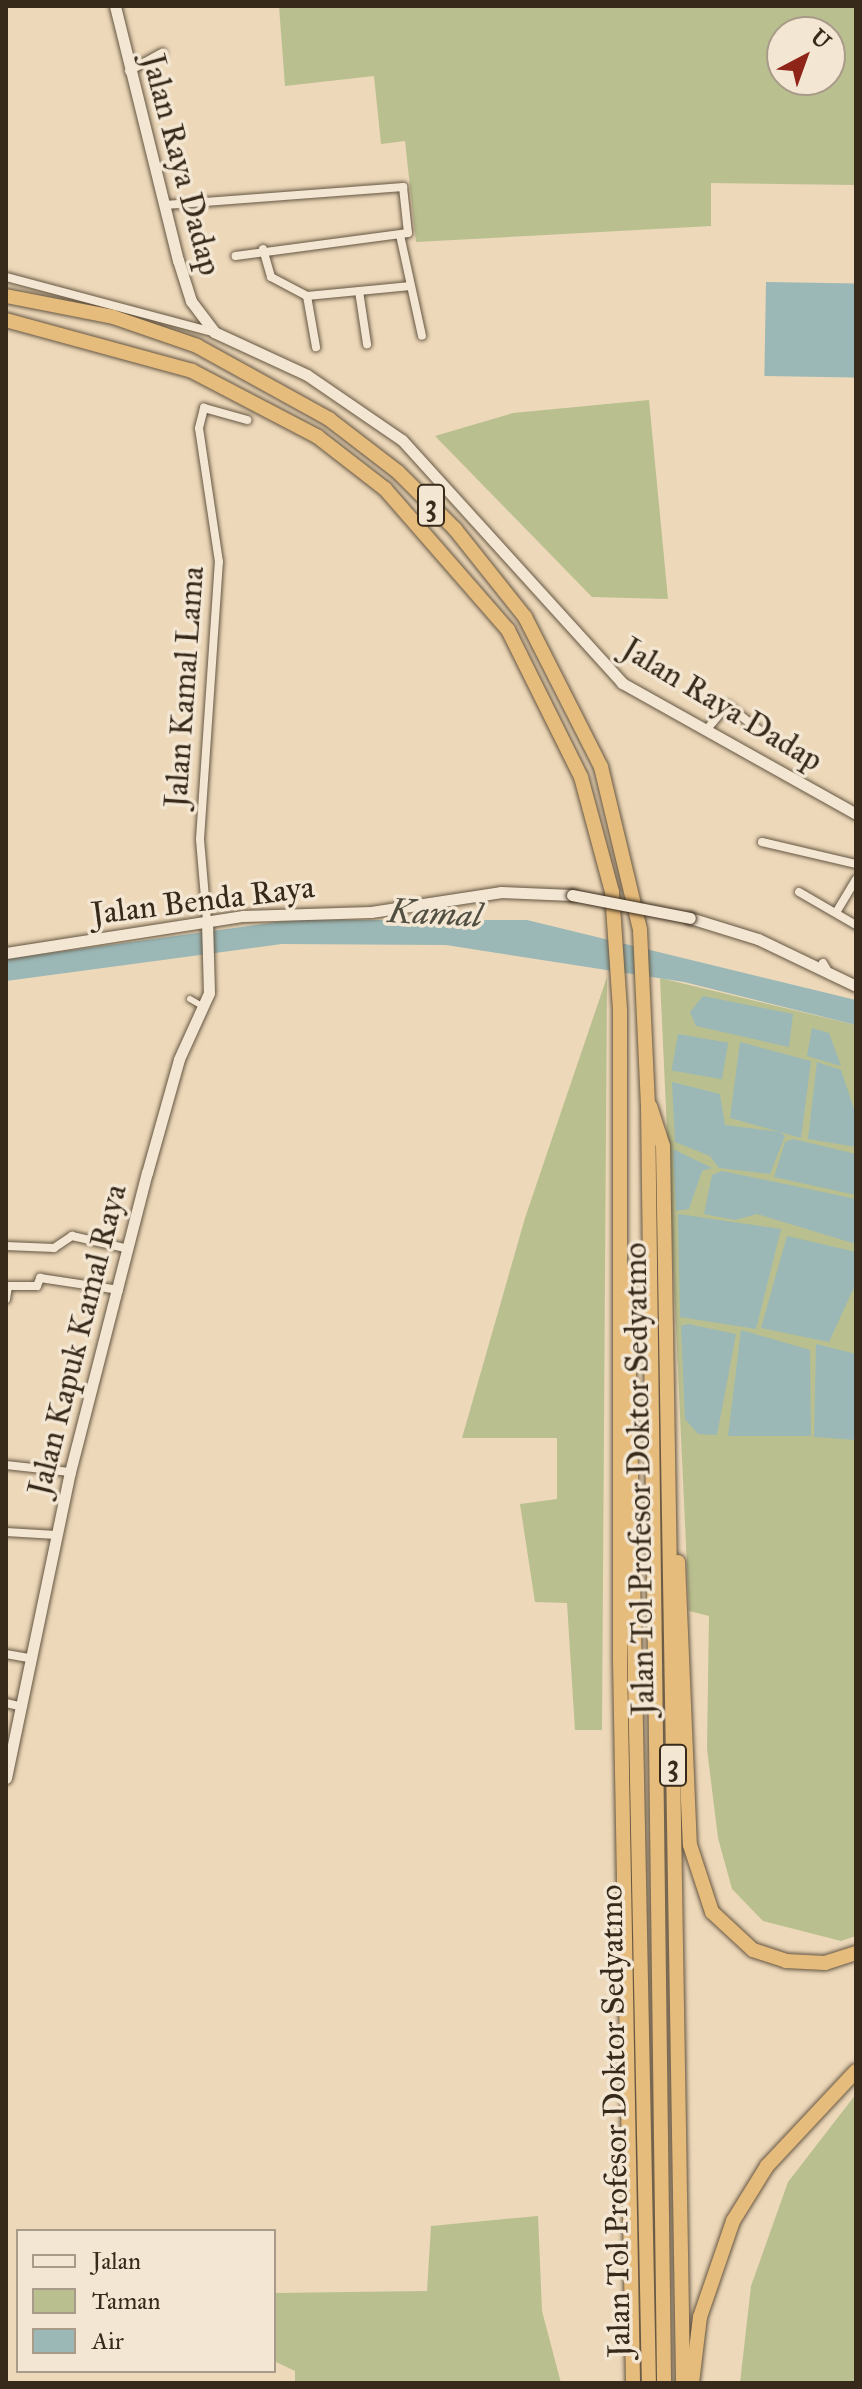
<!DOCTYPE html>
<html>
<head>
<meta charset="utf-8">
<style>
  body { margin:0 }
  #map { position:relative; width:862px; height:2389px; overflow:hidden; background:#edd8b9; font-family:"IM FELL Great Primer",serif }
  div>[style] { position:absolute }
  .green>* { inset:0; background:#b9bf8f }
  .water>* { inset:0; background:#9bb8b7; transform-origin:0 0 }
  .roads { filter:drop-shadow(0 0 2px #655642) drop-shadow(0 0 2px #655642) }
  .pedestrian>* { height:6px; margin:-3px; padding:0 3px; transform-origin:3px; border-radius:3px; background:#f3e6d2 }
  .minor>* { height:8px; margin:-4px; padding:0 4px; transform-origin:4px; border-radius:4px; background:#f3e6d2 }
  .secondary>* { height:11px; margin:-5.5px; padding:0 5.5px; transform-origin:5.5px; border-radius:5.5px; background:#f3e6d2 }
  .motorway>* { height:14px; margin:-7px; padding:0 7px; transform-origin:7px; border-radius:7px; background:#e6bc7c }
  .bridges { filter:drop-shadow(0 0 2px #382a1b) drop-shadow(0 0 2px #382a1b) }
  .secondary-bridge>* { height:11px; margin:-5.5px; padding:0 5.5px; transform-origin:5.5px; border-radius:5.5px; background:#f3e6d2 }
  span { translate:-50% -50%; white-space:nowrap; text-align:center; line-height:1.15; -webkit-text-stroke:7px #f3e6d2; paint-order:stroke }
  .shield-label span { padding:2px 6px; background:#f3e6d2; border:2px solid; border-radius:6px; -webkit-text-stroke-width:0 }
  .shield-label { font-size:30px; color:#382a1b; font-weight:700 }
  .street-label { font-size:32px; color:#382a1b }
  .water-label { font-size:34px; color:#514e42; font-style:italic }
  .frame { position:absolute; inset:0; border:8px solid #382a1b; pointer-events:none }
  .legend { position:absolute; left:16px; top:2229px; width:260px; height:144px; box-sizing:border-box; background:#f3e6d2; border:2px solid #a89b89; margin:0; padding:10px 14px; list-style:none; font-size:24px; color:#382a1b }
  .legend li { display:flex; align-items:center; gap:16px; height:40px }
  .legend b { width:40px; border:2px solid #a89b89 }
  .north { position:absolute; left:766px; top:16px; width:80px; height:80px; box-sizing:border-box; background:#f3e6d2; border:2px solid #a89b89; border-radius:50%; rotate:41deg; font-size:22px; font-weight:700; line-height:32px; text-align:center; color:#382a1b }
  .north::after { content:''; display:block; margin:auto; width:28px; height:36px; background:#8f2418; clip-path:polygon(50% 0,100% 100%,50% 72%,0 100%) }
</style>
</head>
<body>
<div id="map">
  <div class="green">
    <div style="clip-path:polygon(evenodd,279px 6px,856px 6px,856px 185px,711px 183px,711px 226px,416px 242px,405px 141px,381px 144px,374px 76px,285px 86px,279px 6px,782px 32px,830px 32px,830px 80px,782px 80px,782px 32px)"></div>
    <div style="clip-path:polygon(649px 400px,668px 599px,592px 597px,435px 436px,513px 413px)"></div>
    <div style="clip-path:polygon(607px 977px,602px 1730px,575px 1730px,567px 1603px,535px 1602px,520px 1504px,557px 1499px,557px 1438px,462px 1438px,525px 1218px)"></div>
    <div style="clip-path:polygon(660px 978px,856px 1025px,856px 1936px,841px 1941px,763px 1921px,732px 1889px,718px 1838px,707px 1749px,709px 1616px,689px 1611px)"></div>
    <div style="clip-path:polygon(856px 2094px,856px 2383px,740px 2383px,751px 2286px,788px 2182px)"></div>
    <div style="clip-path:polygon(538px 2216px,542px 2311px,561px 2383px,295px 2383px,295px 2371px,274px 2361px,274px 2293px,427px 2291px,431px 2226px)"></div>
  </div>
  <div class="water">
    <div style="left:766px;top:282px;width:90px;height:94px;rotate:1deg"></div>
    <div style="clip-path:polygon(292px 920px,527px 920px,856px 1000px,856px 1025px,684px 982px,446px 945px,282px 944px,6px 981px,6px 959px)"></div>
    <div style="clip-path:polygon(703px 996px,793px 1014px,789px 1047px,696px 1026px,690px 1012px)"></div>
    <div style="clip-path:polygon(812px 1028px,829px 1033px,841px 1066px,807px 1056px)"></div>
    <div style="left:678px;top:1034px;width:51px;height:37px;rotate:10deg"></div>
    <div style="clip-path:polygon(740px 1042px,811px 1061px,801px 1138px,730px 1118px)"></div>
    <div style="clip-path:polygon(817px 1062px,841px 1070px,856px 1115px,856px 1147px,808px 1139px)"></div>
    <div style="clip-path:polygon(672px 1082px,720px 1094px,725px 1125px,780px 1132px,785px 1136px,770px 1174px,719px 1168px,710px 1156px,675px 1142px)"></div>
    <div style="clip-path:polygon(793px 1139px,856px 1154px,856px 1195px,774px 1177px,785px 1142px)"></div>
    <div style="clip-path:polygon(673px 1149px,712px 1168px,702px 1171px,689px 1209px,676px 1211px)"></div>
    <div style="clip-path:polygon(722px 1171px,856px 1199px,856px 1244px,757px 1214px,735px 1220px,704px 1214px,712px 1175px)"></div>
    <div style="clip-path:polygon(678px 1214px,781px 1229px,756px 1329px,680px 1317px)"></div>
    <div style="clip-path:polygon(787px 1236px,856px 1252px,856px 1283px,829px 1342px,761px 1328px)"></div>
    <div style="clip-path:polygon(688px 1324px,736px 1334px,717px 1435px,698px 1434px,685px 1419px,681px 1326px)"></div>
    <div style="clip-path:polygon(741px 1330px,810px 1350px,811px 1436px,728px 1436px)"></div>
    <div style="clip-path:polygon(816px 1344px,856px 1354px,856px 1440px,814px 1437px)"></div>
  </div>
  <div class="roads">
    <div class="pedestrian">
      <div style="left:190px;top:999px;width:14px;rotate:30deg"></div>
    </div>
    <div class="minor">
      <div style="left:129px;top:71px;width:38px;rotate:-29deg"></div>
      <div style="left:165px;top:205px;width:239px;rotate:-4.3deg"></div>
      <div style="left:403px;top:187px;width:46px;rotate:83.8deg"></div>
      <div style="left:408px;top:233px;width:174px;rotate:172.4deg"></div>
      <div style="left:400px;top:235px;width:103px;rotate:77.7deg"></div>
      <div style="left:263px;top:249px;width:29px;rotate:74deg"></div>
      <div style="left:271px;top:277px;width:41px;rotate:27.8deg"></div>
      <div style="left:307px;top:296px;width:104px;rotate:-5.5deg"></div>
      <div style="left:6px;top:277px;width:214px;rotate:14.9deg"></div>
      <div style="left:359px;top:291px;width:54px;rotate:81.4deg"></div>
      <div style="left:307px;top:296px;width:52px;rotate:80deg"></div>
      <div style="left:708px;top:728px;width:30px;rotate:-50deg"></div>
      <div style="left:727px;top:705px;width:41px;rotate:38deg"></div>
      <div style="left:762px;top:842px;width:97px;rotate:13.2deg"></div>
      <div style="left:799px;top:892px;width:66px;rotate:30.1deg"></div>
      <div style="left:837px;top:911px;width:37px;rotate:-59deg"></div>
      <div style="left:207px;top:921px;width:82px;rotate:-94.9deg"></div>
      <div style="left:200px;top:839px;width:278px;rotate:-86.1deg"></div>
      <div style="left:219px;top:562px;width:135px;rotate:-98.5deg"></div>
      <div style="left:199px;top:428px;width:21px;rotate:-76deg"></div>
      <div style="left:204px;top:408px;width:45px;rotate:15.6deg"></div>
      <div style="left:823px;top:963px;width:14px;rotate:60deg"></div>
      <div style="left:6px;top:1246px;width:48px;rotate:2.4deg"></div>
      <div style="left:54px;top:1248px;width:22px;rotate:-34deg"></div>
      <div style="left:72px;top:1236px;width:58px;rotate:12.8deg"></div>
      <div style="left:6px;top:1299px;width:13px;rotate:-81deg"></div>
      <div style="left:8px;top:1286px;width:29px"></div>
      <div style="left:37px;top:1286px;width:9px;rotate:-69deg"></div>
      <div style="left:40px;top:1278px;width:80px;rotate:8.6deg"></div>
      <div style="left:6px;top:1465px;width:64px;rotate:6.2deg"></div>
      <div style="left:6px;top:1532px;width:50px;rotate:3.4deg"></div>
      <div style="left:6px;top:1654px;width:27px;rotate:10deg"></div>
      <div style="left:6px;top:1703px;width:17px;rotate:13deg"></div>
    </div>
    <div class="secondary">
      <div style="left:115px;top:6px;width:262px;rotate:76.1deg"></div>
      <div style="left:178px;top:260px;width:43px;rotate:72.4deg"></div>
      <div style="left:191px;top:301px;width:39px;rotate:53deg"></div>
      <div style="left:214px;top:332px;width:102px;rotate:24.8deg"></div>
      <div style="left:307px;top:375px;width:115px;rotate:34.4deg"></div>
      <div style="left:402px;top:440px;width:328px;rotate:47.8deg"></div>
      <div style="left:622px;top:683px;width:268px;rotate:29.2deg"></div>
      <div style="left:690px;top:918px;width:71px;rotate:17.2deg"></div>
      <div style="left:758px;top:939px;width:109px;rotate:25.6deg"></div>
      <div style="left:6px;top:953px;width:240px;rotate:-8.9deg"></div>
      <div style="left:243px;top:916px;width:128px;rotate:-1.8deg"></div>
      <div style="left:371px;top:912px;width:132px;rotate:-8.7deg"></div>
      <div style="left:501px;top:892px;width:71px;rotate:2.4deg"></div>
      <div style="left:6px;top:1778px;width:313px;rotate:-78.2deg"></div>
      <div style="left:70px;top:1472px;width:309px;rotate:-75.6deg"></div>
      <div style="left:147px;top:1173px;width:118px;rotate:-74.3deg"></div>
      <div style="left:179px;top:1059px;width:72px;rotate:-65.6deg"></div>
      <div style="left:209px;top:993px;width:72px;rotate:-91.6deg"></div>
    </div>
    <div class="motorway">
      <div style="left:6px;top:296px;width:109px;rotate:11.1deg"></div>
      <div style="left:113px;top:317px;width:89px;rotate:19deg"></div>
      <div style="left:197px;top:346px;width:151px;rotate:28.9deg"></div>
      <div style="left:329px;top:419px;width:87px;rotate:37.5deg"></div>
      <div style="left:398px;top:472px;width:81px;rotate:45deg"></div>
      <div style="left:455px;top:529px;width:112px;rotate:51.5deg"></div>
      <div style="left:525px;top:617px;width:168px;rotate:63.1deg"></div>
      <div style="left:601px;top:767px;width:168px;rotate:76.5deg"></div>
      <div style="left:640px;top:930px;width:174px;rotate:87.4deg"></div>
      <div style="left:648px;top:1104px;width:1279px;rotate:89.28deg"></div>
      <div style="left:6px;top:320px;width:193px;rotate:15.3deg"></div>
      <div style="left:192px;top:371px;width:142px;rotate:27.6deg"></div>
      <div style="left:318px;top:437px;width:85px;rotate:37.8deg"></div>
      <div style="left:385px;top:489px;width:187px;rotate:48.9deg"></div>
      <div style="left:508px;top:630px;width:164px;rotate:63.6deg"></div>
      <div style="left:581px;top:777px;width:119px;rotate:74.9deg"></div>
      <div style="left:612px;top:892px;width:118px;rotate:86.1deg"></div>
      <div style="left:620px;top:1010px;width:649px;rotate:90deg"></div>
      <div style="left:620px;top:1659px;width:724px;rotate:88.97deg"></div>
      <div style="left:650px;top:1106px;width:42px;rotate:72deg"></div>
      <div style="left:663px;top:1146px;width:1237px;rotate:89.07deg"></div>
      <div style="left:627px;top:1272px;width:1111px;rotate:88.87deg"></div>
      <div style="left:678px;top:1562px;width:283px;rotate:87.6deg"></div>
      <div style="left:690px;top:1845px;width:71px;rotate:71.8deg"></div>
      <div style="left:712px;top:1912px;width:56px;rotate:42.8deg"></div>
      <div style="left:753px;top:1950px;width:35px;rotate:18deg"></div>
      <div style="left:786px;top:1961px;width:39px;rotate:3deg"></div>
      <div style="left:825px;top:1963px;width:33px;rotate:-18deg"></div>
      <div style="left:692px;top:2383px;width:66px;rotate:-83.1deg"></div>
      <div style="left:700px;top:2317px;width:102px;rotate:-71deg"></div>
      <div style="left:733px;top:2221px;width:65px;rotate:-58.3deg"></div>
      <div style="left:767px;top:2166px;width:130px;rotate:-46.9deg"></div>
    </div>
  </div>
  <div class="bridges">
    <div class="secondary-bridge">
      <div style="left:572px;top:895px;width:120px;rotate:11deg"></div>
    </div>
  </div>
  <div class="shield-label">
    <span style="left:431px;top:505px">3</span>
    <span style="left:673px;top:1765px">3</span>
  </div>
  <div class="street-label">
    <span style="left:181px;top:165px;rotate:75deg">Jalan Raya Dadap</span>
    <span style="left:185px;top:687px;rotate:-86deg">Jalan Kamal Lama</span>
    <span style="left:722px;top:705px;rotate:31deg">Jalan Raya Dadap</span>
    <span style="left:203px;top:901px;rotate:-7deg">Jalan Benda Raya</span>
    <span style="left:78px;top:1340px;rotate:-76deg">Jalan Kapuk Kamal Raya</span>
    <span style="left:640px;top:1479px;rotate:-91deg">Jalan Tol Profesor Doktor Sedyatmo</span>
    <span style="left:616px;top:2121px;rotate:-91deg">Jalan Tol Profesor Doktor Sedyatmo</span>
  </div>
  <div class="water-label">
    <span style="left:435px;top:913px;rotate:3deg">Kamal</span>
  </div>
  <div class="frame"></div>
  <ul class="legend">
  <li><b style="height:10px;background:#f3e6d2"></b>Jalan</li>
  <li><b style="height:22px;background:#b9bf8f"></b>Taman</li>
  <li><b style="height:22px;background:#9bb8b7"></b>Air</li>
  </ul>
  <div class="north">U</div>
</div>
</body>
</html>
